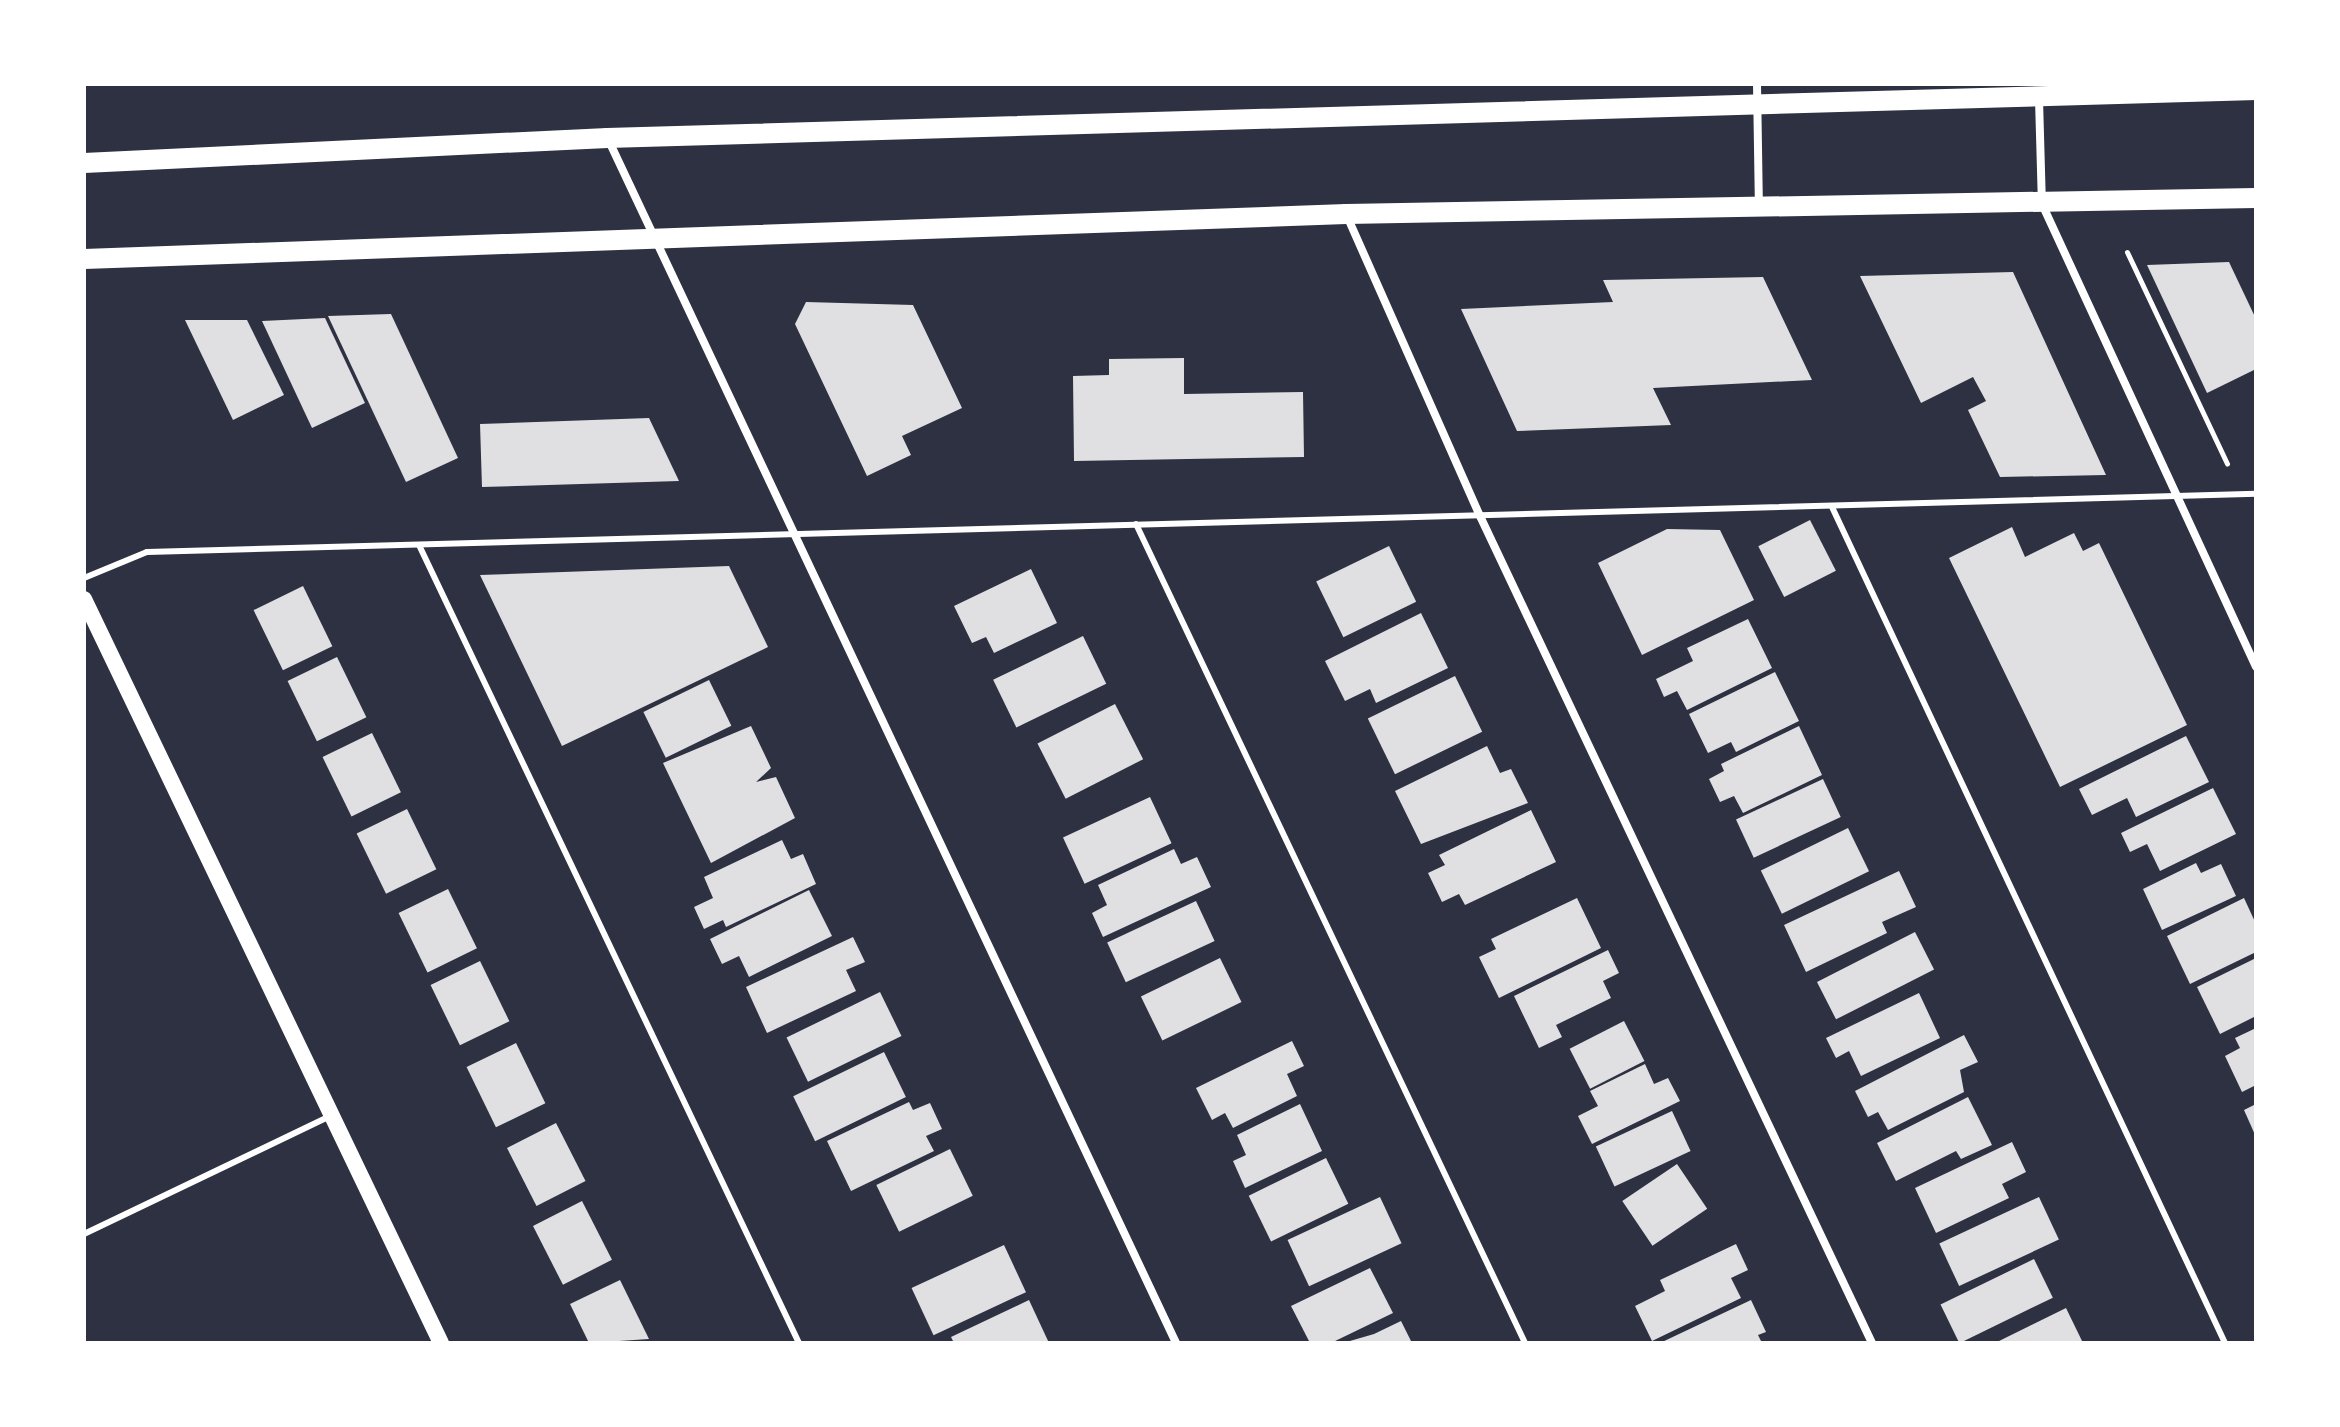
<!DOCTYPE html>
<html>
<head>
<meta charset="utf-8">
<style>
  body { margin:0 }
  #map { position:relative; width:2340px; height:1427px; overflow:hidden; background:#2d3142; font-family:Signika,sans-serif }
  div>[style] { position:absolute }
  .building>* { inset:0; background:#e0e0e3; transform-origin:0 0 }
  .path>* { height:5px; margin:-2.5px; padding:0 2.5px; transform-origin:2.5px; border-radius:2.5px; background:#fff }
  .service>* { height:6px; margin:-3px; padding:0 3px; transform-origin:3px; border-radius:3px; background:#fff }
  .minor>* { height:8px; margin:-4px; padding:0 4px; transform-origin:4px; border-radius:4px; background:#fff }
  .secondary>* { height:16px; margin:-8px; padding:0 8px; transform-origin:8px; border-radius:8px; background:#fff }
  .primary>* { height:20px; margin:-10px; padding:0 10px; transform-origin:10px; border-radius:10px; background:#fff }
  span { translate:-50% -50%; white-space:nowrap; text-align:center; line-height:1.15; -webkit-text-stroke:8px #fff; paint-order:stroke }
  .frame { position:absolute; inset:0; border:86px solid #fff; pointer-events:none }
</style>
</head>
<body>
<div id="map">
  <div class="building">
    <div style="clip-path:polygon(2229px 262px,2256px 319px,2256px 369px,2207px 393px,2147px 265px)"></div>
    <div style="clip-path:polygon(2013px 272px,2106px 475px,2000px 477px,1968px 410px,1986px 401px,1973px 377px,1921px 403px,1860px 276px)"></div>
    <div style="clip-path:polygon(1763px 277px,1812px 380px,1653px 388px,1671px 425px,1517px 431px,1461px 309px,1613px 302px,1603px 280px)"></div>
    <div style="clip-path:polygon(806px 302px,913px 305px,962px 408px,902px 436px,911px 455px,867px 476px,795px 324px)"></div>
    <div style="clip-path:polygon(391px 314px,458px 458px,406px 482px,328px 316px)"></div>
    <div style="clip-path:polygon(325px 318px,365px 403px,312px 428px,262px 321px)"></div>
    <div style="clip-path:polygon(185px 320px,247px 320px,284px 395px,233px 420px)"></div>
    <div style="clip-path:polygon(1184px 358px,1184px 394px,1303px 392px,1304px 457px,1074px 461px,1073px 376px,1109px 375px,1109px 359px)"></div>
    <div style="clip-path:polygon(649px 418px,679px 481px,482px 487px,480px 424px)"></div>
    <div style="left:1810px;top:520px;width:57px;height:58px;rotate:63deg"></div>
    <div style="clip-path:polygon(2012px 527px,2025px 557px,2074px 533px,2083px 551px,2099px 543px,2187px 725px,2060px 787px,1949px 558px)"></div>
    <div style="clip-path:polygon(1667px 529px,1720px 530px,1754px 600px,1642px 655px,1598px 563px)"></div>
    <div style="left:1389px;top:546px;width:62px;height:81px;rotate:64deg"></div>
    <div style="clip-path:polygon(729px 566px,768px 647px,562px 746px,480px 575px)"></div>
    <div style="clip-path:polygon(1031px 569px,1057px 623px,994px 653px,986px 637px,972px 643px,954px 606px)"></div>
    <div style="left:303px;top:586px;width:67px;height:55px;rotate:64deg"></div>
    <div style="clip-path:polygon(1421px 613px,1448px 668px,1376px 703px,1370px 689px,1345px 701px,1325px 661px)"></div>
    <div style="clip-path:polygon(1748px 619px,1772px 668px,1687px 710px,1677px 691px,1664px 697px,1656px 679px,1693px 661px,1687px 648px)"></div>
    <div style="left:1083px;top:636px;width:53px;height:100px;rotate:64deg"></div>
    <div style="left:337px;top:657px;width:67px;height:55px;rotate:64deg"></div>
    <div style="clip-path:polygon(1775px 672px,1799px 721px,1736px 752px,1731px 742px,1708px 753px,1689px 714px)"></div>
    <div style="left:1455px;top:676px;width:62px;height:97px;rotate:64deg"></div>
    <div style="left:709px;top:680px;width:51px;height:73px;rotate:64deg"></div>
    <div style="left:1115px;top:704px;width:62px;height:87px;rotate:63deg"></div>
    <div style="clip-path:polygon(751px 726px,771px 768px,756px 782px,776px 777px,795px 818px,711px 863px,663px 763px)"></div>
    <div style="clip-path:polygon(1799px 726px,1822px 775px,1743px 813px,1734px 796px,1720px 802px,1709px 779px,1724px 771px,1721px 764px)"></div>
    <div style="left:372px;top:733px;width:66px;height:55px;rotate:64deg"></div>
    <div style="clip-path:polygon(2186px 736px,2209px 782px,2136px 817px,2127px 798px,2092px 815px,2079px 789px)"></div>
    <div style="clip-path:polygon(1487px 746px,1500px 773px,1511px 769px,1528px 803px,1421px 844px,1395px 791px)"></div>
    <div style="left:1823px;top:779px;width:42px;height:96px;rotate:65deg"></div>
    <div style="clip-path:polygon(2213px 788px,2236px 834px,2160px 871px,2147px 844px,2130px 852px,2121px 833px)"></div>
    <div style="left:1150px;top:797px;width:51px;height:96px;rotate:65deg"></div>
    <div style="left:407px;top:809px;width:67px;height:56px;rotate:64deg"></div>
    <div style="clip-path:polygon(1531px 810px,1556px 862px,1465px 905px,1459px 894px,1442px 902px,1428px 873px,1445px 865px,1439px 855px)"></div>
    <div style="left:1848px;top:828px;width:48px;height:97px;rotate:64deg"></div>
    <div style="clip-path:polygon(782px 840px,791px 859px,803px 854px,816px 884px,726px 927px,723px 920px,704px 929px,694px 907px,713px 898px,704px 877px)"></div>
    <div style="clip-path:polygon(1174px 849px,1181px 864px,1197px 857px,1211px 887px,1103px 937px,1092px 913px,1107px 905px,1098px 885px)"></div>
    <div style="clip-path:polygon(2196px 863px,2201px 873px,2221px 864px,2236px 896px,2162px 930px,2143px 889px)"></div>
    <div style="clip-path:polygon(1899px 871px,1916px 907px,1882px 922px,1887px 933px,1806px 972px,1784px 925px)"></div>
    <div style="left:448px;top:889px;width:66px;height:55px;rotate:64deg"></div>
    <div style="clip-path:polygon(809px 890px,832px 936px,749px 977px,739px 956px,722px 964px,710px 939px)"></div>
    <div style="clip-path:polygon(1577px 898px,1601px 948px,1499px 998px,1479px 957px,1496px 949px,1491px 939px)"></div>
    <div style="clip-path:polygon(2244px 898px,2256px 924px,2256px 952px,2190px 984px,2167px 936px)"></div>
    <div style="left:1196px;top:901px;width:44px;height:98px;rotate:65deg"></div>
    <div style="left:1915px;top:932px;width:42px;height:110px;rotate:63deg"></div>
    <div style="clip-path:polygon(853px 937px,865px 962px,846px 970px,856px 991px,767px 1033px,746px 987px)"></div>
    <div style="clip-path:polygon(1608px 950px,1619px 973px,1603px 981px,1611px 998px,1556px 1025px,1562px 1037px,1539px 1048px,1514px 996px)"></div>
    <div style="left:1220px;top:958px;width:49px;height:88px;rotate:64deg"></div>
    <div style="clip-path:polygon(2256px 958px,2256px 1016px,2220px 1034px,2197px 987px)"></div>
    <div style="left:480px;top:961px;width:67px;height:55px;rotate:64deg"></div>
    <div style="left:880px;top:992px;width:49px;height:104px;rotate:64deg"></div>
    <div style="clip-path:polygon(1919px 993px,1940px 1038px,1861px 1076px,1849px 1051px,1836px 1058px,1826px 1038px)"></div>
    <div style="left:1624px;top:1021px;width:45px;height:61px;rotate:63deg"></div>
    <div style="clip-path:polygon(2256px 1028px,2256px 1085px,2242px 1092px,2225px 1056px,2240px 1048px,2235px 1038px)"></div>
    <div style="clip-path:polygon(1964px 1035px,1978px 1062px,1960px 1070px,1964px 1092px,1888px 1130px,1878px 1112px,1868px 1117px,1855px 1091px)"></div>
    <div style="clip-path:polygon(1292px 1041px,1304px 1066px,1287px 1074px,1297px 1096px,1233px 1128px,1225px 1113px,1212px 1120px,1196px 1088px)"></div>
    <div style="left:516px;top:1043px;width:67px;height:55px;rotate:64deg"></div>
    <div style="left:884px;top:1052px;width:50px;height:101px;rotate:64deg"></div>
    <div style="clip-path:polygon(1645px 1064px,1654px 1084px,1668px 1078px,1680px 1101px,1592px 1144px,1578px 1116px,1598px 1106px,1590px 1091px)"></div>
    <div style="clip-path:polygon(1968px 1097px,1992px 1145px,1961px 1159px,1956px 1151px,1896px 1181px,1877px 1143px)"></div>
    <div style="clip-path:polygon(909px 1102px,913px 1110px,930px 1103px,942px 1129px,926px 1136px,934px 1151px,851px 1191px,827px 1141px)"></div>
    <div style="clip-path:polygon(1300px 1104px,1322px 1151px,1245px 1188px,1233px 1161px,1246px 1155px,1237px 1135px)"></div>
    <div style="clip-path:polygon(2256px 1104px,2256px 1137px,2244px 1110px)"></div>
    <div style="left:1672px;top:1111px;width:44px;height:84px;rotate:65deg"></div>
    <div style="left:556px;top:1123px;width:65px;height:55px;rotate:63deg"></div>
    <div style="clip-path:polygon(2012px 1142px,2026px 1172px,2002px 1184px,2009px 1198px,1936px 1233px,1915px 1188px)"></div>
    <div style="left:950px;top:1149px;width:52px;height:82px;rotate:64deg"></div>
    <div style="left:1326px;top:1158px;width:51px;height:86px;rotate:64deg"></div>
    <div style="left:1677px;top:1164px;width:54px;height:66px;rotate:56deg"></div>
    <div style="left:1380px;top:1197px;width:51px;height:102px;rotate:65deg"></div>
    <div style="left:2039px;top:1197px;width:47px;height:110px;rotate:65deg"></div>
    <div style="left:582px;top:1201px;width:66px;height:55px;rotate:63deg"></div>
    <div style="clip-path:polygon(1736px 1244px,1748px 1270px,1731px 1278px,1741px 1298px,1652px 1341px,1635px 1306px,1665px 1291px,1660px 1280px)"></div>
    <div style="left:1004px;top:1245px;width:52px;height:102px;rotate:65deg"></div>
    <div style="left:2034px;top:1259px;width:43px;height:104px;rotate:64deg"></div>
    <div style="clip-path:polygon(1370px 1268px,1393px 1313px,1331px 1343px,1310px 1343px,1291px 1306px)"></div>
    <div style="clip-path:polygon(620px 1280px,649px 1339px,589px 1343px,570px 1304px)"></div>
    <div style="clip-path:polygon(1029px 1300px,1049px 1343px,954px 1343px,951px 1337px)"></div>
    <div style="clip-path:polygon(1751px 1300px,1766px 1332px,1758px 1335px,1762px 1343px,1660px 1343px)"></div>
    <div style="clip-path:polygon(2066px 1308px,2083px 1343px,1995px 1343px)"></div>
    <div style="clip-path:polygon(1401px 1321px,1412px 1343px,1343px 1343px,1374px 1334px)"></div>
  </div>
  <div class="path">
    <div style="left:2127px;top:252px;width:234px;rotate:64.7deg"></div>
  </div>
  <div class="service">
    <div style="left:1832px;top:507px;width:924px;rotate:64.82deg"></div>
    <div style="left:1136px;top:524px;width:907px;rotate:64.59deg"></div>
    <div style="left:419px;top:545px;width:884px;rotate:64.54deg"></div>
    <div style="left:84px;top:578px;width:68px;rotate:-22.4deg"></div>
    <div style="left:147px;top:552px;width:2110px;rotate:-1.58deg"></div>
    <div style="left:84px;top:1234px;width:273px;rotate:-25.6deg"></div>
  </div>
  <div class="minor">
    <div style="left:1757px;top:84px;width:123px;rotate:89.1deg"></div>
    <div style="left:2039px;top:99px;width:105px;rotate:88.4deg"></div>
    <div style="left:2042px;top:204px;width:510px;rotate:65.19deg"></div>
    <div style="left:608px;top:139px;width:1331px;rotate:64.74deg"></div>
    <div style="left:1347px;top:216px;width:328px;rotate:66.1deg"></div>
    <div style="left:1480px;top:516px;width:915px;rotate:64.64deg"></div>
  </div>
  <div class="secondary">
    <div style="left:84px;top:599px;width:825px;rotate:64.37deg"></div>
  </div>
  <div class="primary">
    <div style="left:84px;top:163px;width:524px;rotate:-2.74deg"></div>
    <div style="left:607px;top:138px;width:1650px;rotate:-1.67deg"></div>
    <div style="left:84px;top:259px;width:1263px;rotate:-2.04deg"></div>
    <div style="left:1346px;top:214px;width:910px;rotate:-1.01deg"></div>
  </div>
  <div class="frame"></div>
</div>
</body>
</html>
